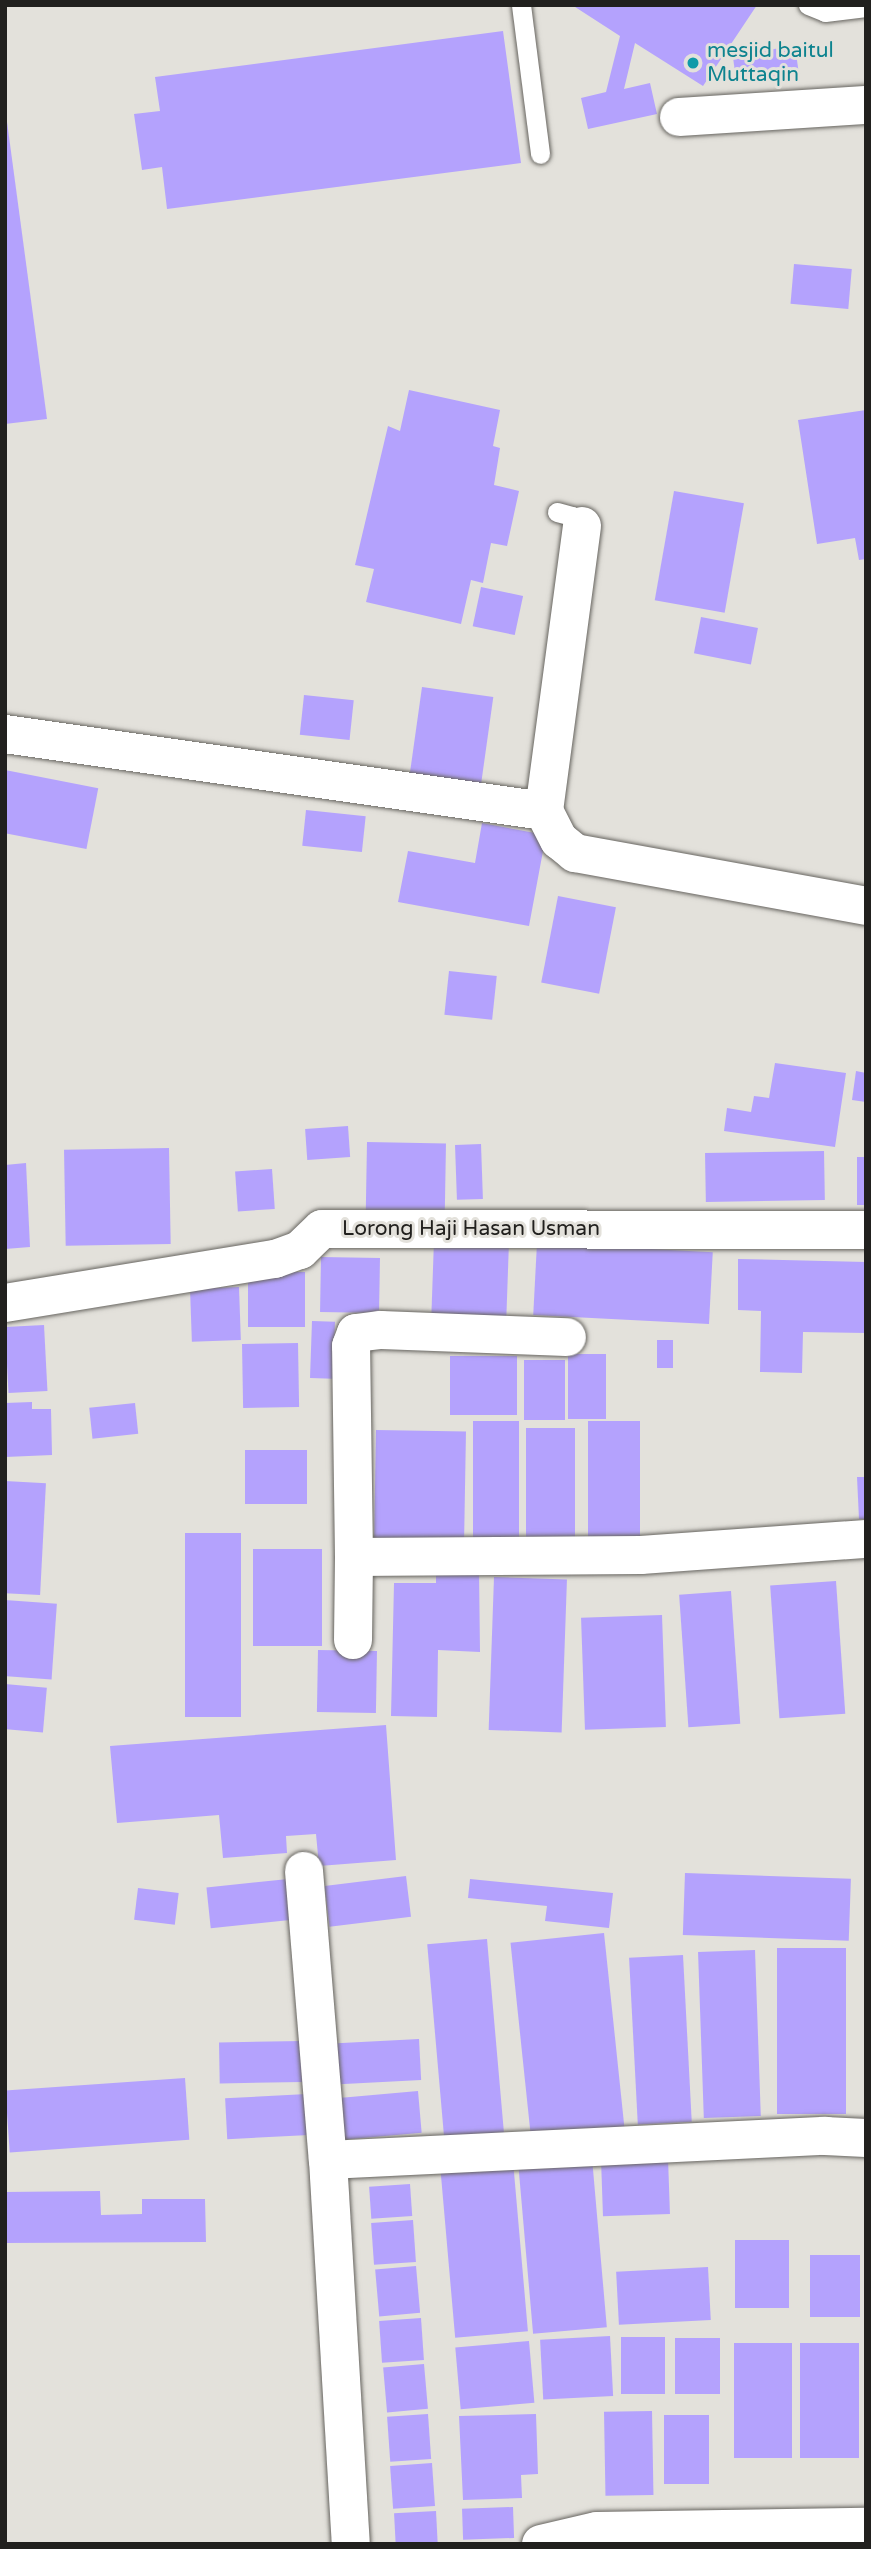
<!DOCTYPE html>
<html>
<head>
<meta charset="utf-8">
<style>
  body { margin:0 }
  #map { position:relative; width:871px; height:2549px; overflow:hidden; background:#e3e1db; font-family:"Varela Round",sans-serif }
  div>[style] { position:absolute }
  .building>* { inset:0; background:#b4a2fd; transform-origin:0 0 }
  .roads { filter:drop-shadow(0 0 2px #676560) drop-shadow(0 0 2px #676560) }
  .lane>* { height:19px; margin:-9.5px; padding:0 9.5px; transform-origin:9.5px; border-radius:9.5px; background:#fff }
  .street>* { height:38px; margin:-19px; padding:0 19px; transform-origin:19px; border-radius:19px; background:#fff }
  .dots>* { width:19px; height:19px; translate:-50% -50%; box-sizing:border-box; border:4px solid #e3e1db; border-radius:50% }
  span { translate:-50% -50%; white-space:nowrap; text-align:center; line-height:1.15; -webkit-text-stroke:6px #e3e1db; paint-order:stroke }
  .culture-label { font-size:21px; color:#0d838f }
  .left { translate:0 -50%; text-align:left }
  .street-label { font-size:21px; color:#21201e }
  .frame { position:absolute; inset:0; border:7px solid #21201e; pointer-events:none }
</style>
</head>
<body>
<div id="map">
  <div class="building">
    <div style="clip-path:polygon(572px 5px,757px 5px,703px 86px,635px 43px,624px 89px,650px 83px,657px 114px,588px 129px,581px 98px,606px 92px,620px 36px)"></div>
    <div style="clip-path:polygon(503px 31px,521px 163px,167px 209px,162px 167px,142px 170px,134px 114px,160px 111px,155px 77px)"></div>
    <div style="left:795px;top:46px;width:28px;height:63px;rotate:82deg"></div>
    <div style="clip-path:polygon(5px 107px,47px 419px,5px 424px)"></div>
    <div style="left:794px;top:264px;width:58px;height:40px;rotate:5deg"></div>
    <div style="clip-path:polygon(409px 390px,500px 410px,493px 446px,500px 448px,494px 485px,519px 491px,507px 546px,491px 543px,483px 583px,471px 580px,461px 624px,366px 602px,374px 569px,355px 565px,388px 426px,400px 431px)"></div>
    <div style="clip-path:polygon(866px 410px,866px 559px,859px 560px,855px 538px,817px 544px,798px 420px)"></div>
    <div style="left:674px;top:491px;width:71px;height:111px;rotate:10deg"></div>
    <div style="left:481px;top:587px;width:43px;height:40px;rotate:12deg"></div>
    <div style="left:701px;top:617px;width:58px;height:37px;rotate:11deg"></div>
    <div style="left:422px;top:687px;width:72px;height:90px;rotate:8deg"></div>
    <div style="left:304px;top:695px;width:50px;height:40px;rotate:6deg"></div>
    <div style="left:5px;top:770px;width:95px;height:62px;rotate:11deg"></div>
    <div style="left:306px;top:810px;width:60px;height:36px;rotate:6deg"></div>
    <div style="clip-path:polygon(482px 823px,546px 835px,529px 926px,398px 902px,408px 851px,475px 863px)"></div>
    <div style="left:558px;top:896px;width:59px;height:88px;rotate:11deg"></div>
    <div style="left:449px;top:971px;width:48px;height:44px;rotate:6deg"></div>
    <div style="clip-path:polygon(775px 1063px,846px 1073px,835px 1147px,724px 1131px,727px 1108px,751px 1112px,754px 1096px,769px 1098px)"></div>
    <div style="clip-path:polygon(856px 1071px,866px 1073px,866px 1102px,852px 1100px)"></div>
    <div style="left:348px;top:1126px;width:31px;height:43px;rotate:86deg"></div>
    <div style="left:367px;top:1142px;width:79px;height:78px;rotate:1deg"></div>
    <div style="left:481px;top:1144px;width:55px;height:26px;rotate:88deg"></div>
    <div style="left:169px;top:1148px;width:96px;height:105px;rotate:89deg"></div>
    <div style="left:824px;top:1151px;width:49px;height:119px;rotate:89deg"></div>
    <div style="left:857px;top:1157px;width:9px;height:48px"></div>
    <div style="clip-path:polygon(26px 1163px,30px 1247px,5px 1249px,5px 1165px)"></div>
    <div style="left:272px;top:1169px;width:40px;height:37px;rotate:86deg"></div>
    <div style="left:434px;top:1240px;width:75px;height:75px;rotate:2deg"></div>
    <div style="left:537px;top:1243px;width:176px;height:72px;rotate:3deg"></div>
    <div style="left:321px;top:1257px;width:59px;height:55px;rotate:1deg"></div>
    <div style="clip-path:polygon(738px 1259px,866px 1262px,866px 1333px,803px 1332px,802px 1373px,760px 1372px,761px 1311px,738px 1310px)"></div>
    <div style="left:248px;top:1272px;width:57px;height:55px"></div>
    <div style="left:239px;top:1287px;width:53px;height:49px;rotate:88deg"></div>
    <div style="left:312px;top:1321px;width:23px;height:57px;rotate:2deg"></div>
    <div style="left:44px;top:1325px;width:66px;height:39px;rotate:87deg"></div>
    <div style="left:657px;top:1340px;width:16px;height:28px"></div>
    <div style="left:298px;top:1343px;width:64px;height:56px;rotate:89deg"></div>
    <div style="left:568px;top:1354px;width:38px;height:65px"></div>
    <div style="left:450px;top:1356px;width:67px;height:59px"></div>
    <div style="left:524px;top:1360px;width:41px;height:60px"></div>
    <div style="clip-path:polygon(32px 1402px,32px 1409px,51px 1409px,52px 1455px,5px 1457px,5px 1403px)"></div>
    <div style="left:135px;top:1403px;width:31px;height:46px;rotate:84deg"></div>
    <div style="left:473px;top:1421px;width:46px;height:124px"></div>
    <div style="left:588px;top:1421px;width:52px;height:126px"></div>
    <div style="left:526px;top:1428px;width:49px;height:124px"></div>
    <div style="left:376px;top:1430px;width:90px;height:122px;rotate:1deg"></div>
    <div style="left:245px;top:1450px;width:62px;height:54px"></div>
    <div style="clip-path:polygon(857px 1477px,866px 1477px,866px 1519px,859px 1519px)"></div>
    <div style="left:5px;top:1481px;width:41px;height:112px;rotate:3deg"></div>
    <div style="left:185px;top:1533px;width:56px;height:184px"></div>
    <div style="left:253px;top:1549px;width:69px;height:97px"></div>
    <div style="clip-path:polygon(436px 1569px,479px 1569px,480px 1652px,438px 1650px,437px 1717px,391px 1716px,394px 1583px,436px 1583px)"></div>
    <div style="left:494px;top:1577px;width:73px;height:153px;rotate:2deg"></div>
    <div style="left:836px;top:1581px;width:133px;height:66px;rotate:86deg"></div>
    <div style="left:731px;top:1591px;width:133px;height:52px;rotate:86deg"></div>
    <div style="left:5px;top:1600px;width:52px;height:76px;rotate:4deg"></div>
    <div style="left:662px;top:1615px;width:112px;height:81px;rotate:88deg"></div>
    <div style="left:318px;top:1650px;width:59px;height:62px;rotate:1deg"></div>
    <div style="left:5px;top:1684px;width:42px;height:45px;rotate:5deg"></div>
    <div style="clip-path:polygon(386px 1725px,396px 1860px,319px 1866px,316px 1834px,286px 1836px,287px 1853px,223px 1858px,219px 1815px,117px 1823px,110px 1746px)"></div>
    <div style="left:685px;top:1873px;width:166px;height:62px;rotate:2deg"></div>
    <div style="left:406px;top:1876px;width:41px;height:82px;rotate:83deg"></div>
    <div style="left:288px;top:1879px;width:41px;height:82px;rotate:84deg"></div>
    <div style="clip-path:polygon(470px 1879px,613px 1893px,609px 1928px,545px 1921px,547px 1906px,468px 1898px)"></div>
    <div style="left:138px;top:1888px;width:41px;height:32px;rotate:7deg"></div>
    <div style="left:604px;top:1933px;width:201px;height:94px;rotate:84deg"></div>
    <div style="left:487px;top:1939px;width:197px;height:60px;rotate:85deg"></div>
    <div style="left:777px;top:1948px;width:69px;height:166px"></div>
    <div style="left:755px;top:1950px;width:166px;height:57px;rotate:88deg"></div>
    <div style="left:683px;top:1955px;width:167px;height:54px;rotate:87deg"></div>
    <div style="left:419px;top:2039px;width:41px;height:82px;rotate:87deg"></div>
    <div style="left:302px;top:2041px;width:41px;height:83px;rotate:89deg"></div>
    <div style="left:185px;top:2078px;width:62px;height:180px;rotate:86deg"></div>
    <div style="left:418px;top:2091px;width:42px;height:82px;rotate:85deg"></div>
    <div style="left:307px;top:2094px;width:41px;height:82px;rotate:87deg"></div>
    <div style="left:592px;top:2158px;width:170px;height:74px;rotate:85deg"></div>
    <div style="left:668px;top:2158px;width:56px;height:67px;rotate:88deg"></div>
    <div style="left:513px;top:2161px;width:171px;height:73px;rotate:85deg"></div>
    <div style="left:410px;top:2184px;width:32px;height:41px;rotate:86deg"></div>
    <div style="clip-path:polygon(100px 2191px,101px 2215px,142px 2214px,142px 2199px,205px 2199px,206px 2242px,5px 2243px,5px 2192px)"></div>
    <div style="left:413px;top:2220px;width:42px;height:42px;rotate:86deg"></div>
    <div style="left:735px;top:2240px;width:54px;height:68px"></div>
    <div style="left:810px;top:2255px;width:50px;height:62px"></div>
    <div style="left:416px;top:2266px;width:47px;height:41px;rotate:85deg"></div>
    <div style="left:708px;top:2267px;width:53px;height:92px;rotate:87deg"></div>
    <div style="left:421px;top:2318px;width:42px;height:42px;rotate:86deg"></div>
    <div style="left:610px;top:2336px;width:60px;height:70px;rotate:87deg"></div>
    <div style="left:621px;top:2337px;width:44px;height:57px"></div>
    <div style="left:675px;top:2338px;width:45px;height:56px"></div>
    <div style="left:529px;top:2341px;width:62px;height:74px;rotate:85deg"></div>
    <div style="left:734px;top:2343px;width:58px;height:115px"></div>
    <div style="left:859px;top:2343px;width:115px;height:59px;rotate:90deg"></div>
    <div style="left:424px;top:2364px;width:45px;height:41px;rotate:85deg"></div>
    <div style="left:652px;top:2411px;width:84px;height:48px;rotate:89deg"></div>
    <div style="left:428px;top:2414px;width:45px;height:41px;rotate:86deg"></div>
    <div style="clip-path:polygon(536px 2414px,538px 2474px,521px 2475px,522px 2498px,463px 2500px,459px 2416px)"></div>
    <div style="left:709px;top:2415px;width:69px;height:45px;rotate:90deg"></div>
    <div style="left:432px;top:2463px;width:43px;height:42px;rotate:86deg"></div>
    <div style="left:513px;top:2507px;width:31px;height:51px;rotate:88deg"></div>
    <div style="left:436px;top:2511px;width:33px;height:42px;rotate:87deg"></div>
  </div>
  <div class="roads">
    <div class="lane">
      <div style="left:521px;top:5px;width:150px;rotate:82.7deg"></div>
      <div style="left:808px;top:5px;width:18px;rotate:22deg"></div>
      <div style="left:825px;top:12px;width:41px;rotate:-7deg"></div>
      <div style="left:557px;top:512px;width:16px;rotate:15deg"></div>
      <div style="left:572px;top:516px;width:14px;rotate:45deg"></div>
    </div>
    <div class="street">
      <div style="left:679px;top:117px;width:187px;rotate:-3.7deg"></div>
      <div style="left:582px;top:526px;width:288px;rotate:97.6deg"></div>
      <div style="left:544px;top:811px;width:33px;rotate:63deg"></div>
      <div style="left:559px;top:840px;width:21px;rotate:39deg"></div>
      <div style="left:575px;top:853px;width:296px;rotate:10.3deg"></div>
      <div style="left:5px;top:734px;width:544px;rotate:8.13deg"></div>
      <div style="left:5px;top:1303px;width:274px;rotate:-9.3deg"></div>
      <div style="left:275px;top:1259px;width:27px;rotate:-20deg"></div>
      <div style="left:300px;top:1250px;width:30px;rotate:-44deg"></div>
      <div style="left:322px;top:1229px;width:544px;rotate:0.11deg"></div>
      <div style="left:354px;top:1557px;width:211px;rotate:-90.8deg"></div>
      <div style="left:351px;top:1346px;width:14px;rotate:-69deg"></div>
      <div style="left:356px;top:1333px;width:25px;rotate:-7deg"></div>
      <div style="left:381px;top:1330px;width:186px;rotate:2.2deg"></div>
      <div style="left:353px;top:1640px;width:83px;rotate:-89.3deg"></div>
      <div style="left:354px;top:1557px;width:287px;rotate:-0.4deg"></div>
      <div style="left:641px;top:1555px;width:226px;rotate:-4.1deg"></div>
      <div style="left:304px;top:1871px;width:290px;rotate:85.3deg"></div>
      <div style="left:328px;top:2160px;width:498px;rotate:-2.8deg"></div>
      <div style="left:825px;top:2136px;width:41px;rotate:2.8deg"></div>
      <div style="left:328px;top:2160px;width:385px;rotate:86.6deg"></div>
      <div style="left:541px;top:2544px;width:57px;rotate:-13.1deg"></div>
      <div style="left:597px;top:2531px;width:269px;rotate:-0.9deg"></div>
    </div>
  </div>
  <div class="dots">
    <div style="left:693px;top:63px;background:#0f9aa8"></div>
  </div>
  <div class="culture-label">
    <span class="left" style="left:707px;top:63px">mesjid baitul<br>Muttaqin</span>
  </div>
  <div class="street-label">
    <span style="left:471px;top:1229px">Lorong Haji Hasan Usman</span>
  </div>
  <div class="frame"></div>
</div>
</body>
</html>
